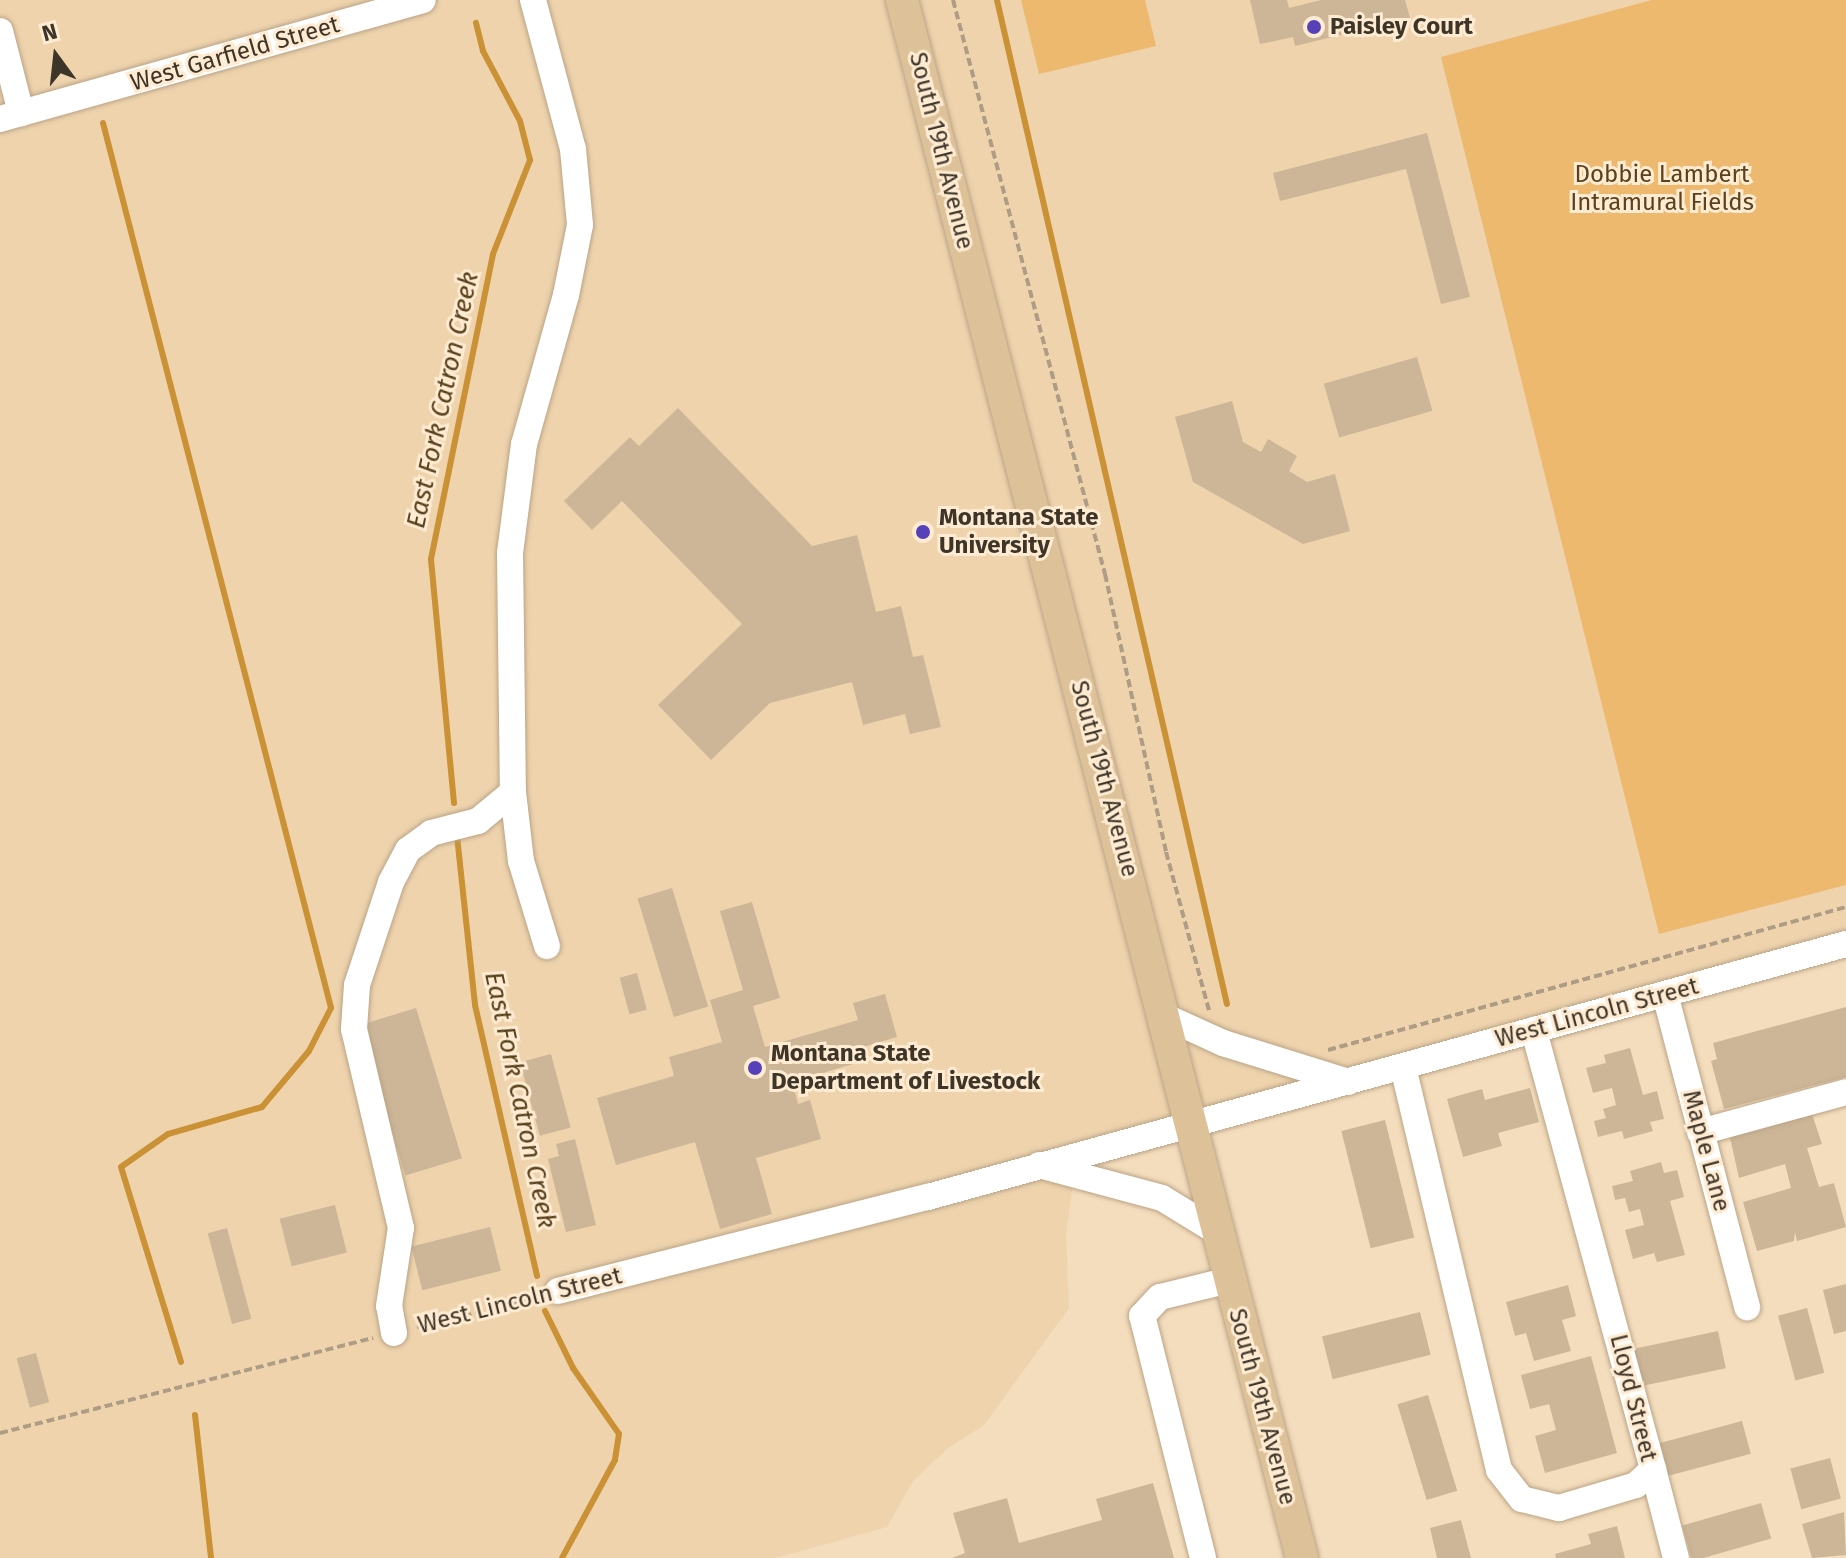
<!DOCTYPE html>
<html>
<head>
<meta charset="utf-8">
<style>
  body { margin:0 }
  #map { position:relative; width:1846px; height:1558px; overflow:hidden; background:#f4ddbd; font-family:"Fira Sans",sans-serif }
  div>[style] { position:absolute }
  .built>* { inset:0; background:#eed3ad }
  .green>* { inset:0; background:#ecb96f }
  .stream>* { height:6px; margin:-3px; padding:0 3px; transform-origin:3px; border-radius:3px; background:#ca9135 }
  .building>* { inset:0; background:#ccb697; transform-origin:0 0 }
  .path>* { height:4px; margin-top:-2px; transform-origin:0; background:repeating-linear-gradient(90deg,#ae9c84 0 8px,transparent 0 12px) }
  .roads { filter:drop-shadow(0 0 2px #baa486) drop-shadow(0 0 2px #baa486) }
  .minor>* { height:26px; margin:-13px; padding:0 13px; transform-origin:13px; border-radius:13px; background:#fff }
  .major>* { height:32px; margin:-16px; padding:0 16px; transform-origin:16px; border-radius:16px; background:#ddc299 }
  .dots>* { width:22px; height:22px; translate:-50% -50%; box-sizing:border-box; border:4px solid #feebd1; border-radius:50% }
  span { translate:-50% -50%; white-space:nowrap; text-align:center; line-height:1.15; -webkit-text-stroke:6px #feebd1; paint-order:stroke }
  .poi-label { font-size:24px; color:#3e3529; font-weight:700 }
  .left { translate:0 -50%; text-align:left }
  .street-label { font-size:24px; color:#3e3529 }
  .park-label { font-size:24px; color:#5a421d }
  .water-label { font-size:26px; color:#58401b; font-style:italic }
  .north { position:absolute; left:16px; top:16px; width:80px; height:80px; -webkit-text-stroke:6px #feebd1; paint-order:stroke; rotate:345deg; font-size:22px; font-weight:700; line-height:32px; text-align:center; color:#3e3529 }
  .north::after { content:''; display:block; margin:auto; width:28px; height:36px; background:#3e3529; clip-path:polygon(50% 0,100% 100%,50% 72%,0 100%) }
</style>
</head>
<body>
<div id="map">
  <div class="built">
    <div style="clip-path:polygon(0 0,417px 0,0 112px)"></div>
    <div style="clip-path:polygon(422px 0,1846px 0,1846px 944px,1077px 1154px,1066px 1235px,1069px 1308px,984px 1425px,947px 1449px,913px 1481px,887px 1527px,776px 1558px,0 1558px,0 120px)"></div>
  </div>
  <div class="green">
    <div style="clip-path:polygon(1021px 0,1145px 0,1156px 46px,1039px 74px)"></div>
    <div style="clip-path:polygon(1652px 0,1846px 0,1846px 885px,1659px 934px,1441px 57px)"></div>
  </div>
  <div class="stream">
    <div style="left:997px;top:0;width:1030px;rotate:77.1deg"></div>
    <div style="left:103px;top:123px;width:914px;rotate:75.55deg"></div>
    <div style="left:331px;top:1008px;width:48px;rotate:117.1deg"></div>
    <div style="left:309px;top:1051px;width:73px;rotate:130deg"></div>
    <div style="left:262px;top:1107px;width:98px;rotate:164deg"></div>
    <div style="left:168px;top:1134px;width:57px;rotate:144.9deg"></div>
    <div style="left:121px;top:1167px;width:204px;rotate:72.9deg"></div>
    <div style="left:454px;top:803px;width:245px;rotate:-95.4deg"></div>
    <div style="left:431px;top:559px;width:311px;rotate:-78.5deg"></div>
    <div style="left:493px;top:254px;width:101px;rotate:-68.5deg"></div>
    <div style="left:530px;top:160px;width:40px;rotate:-104.4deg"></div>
    <div style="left:520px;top:121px;width:79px;rotate:-117.9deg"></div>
    <div style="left:483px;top:51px;width:29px;rotate:-104deg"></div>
    <div style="left:457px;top:836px;width:170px;rotate:83.9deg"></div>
    <div style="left:475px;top:1005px;width:278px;rotate:77.1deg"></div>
    <div style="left:545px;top:1311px;width:64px;rotate:63.8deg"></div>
    <div style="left:573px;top:1368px;width:80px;rotate:55.1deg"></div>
    <div style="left:619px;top:1434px;width:26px;rotate:99deg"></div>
    <div style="left:615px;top:1460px;width:111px;rotate:118.4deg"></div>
    <div style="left:195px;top:1415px;width:144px;rotate:83.6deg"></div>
  </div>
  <div class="building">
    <div style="clip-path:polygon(1250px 0,1287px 0,1289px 8px,1321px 0,1405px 0,1410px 18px,1295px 46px,1293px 37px,1260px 44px)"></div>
    <div style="clip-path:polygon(1427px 133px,1470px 297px,1441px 304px,1406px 169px,1280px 201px,1273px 173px)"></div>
    <div style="left:1417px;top:357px;width:56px;height:97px;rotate:74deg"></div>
    <div style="clip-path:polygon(1232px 401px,1243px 442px,1261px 452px,1268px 439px,1297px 456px,1289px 471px,1307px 482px,1335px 474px,1350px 531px,1303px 544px,1193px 482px,1175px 417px)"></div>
    <div style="clip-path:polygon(678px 408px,812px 546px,857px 535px,876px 612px,901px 606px,913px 657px,923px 655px,941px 727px,910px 734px,905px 714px,863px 725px,852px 682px,770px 703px,711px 760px,658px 705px,742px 624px,622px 501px,592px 530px,564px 501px,630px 437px,639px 446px)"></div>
    <div style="left:672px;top:888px;width:124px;height:36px;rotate:73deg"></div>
    <div style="clip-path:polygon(752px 902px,780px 998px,753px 1006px,765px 1047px,858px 1020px,853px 1003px,885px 994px,897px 1037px,859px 1048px,863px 1061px,792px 1082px,798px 1104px,810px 1100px,821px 1139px,756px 1158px,772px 1214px,720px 1229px,695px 1142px,616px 1165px,597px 1098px,674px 1076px,669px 1057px,722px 1042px,710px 1000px,743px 990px,720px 911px)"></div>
    <div style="left:637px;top:973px;width:38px;height:18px;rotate:75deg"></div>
    <div style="clip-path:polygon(1846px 1007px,1846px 1077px,1724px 1109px,1711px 1061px,1717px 1059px,1713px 1043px)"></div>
    <div style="left:416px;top:1008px;width:157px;height:59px;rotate:73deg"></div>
    <div style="clip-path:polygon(1630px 1048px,1643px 1095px,1657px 1091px,1664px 1119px,1650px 1122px,1653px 1131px,1624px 1139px,1622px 1131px,1598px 1137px,1594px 1121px,1606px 1118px,1603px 1109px,1616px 1105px,1612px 1088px,1593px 1093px,1586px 1068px,1606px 1063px,1604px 1055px)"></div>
    <div style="left:551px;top:1054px;width:76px;height:32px;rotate:75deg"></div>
    <div style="clip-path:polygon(1530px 1088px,1539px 1122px,1498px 1133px,1502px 1146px,1463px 1157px,1447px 1099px,1482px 1089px,1485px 1100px)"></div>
    <div style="clip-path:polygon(1811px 1111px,1822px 1144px,1807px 1148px,1819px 1187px,1834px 1183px,1846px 1227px,1797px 1241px,1795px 1232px,1794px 1241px,1757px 1251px,1743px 1202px,1791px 1188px,1785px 1164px,1739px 1178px,1729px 1133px)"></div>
    <div style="left:1385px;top:1120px;width:121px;height:45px;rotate:76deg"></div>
    <div style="clip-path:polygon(575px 1139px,596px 1225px,566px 1232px,548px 1159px,559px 1156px,556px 1144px)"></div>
    <div style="clip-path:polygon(1661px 1162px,1664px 1173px,1677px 1170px,1684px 1197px,1670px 1201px,1685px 1255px,1657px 1262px,1654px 1253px,1633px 1259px,1625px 1230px,1644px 1225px,1640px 1209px,1629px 1212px,1625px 1198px,1615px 1200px,1612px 1186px,1633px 1181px,1630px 1171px)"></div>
    <div style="left:335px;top:1205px;width:49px;height:57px;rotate:76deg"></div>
    <div style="left:490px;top:1227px;width:45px;height:81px;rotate:76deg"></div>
    <div style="left:227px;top:1228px;width:94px;height:20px;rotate:75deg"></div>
    <div style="clip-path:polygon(1846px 1284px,1846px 1331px,1834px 1334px,1823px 1290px)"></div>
    <div style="clip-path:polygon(1568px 1285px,1576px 1316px,1562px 1320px,1571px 1351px,1534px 1361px,1526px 1333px,1515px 1336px,1506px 1302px)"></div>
    <div style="left:1807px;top:1308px;width:67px;height:30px;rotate:75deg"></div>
    <div style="left:1420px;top:1312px;width:44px;height:101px;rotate:76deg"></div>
    <div style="left:1718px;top:1331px;width:38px;height:88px;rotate:78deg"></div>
    <div style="left:36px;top:1353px;width:51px;height:20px;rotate:75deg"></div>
    <div style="clip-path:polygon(1591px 1356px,1617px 1453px,1545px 1473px,1535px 1436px,1556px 1430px,1549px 1404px,1530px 1409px,1521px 1375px)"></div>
    <div style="left:1428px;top:1395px;width:100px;height:32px;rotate:73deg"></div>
    <div style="left:1742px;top:1421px;width:34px;height:85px;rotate:75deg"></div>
    <div style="left:1830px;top:1458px;width:42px;height:41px;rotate:75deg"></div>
    <div style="clip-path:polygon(1153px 1483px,1174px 1558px,952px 1558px,965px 1553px,953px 1513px,1007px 1498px,1019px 1543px,1102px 1520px,1096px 1499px)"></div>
    <div style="left:1761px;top:1503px;width:37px;height:82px;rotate:74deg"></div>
    <div style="clip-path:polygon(1844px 1512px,1846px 1555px,1812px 1558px,1802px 1524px)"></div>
    <div style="clip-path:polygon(1461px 1520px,1471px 1558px,1437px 1558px,1430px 1528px)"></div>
    <div style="clip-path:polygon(1617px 1526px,1625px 1558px,1556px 1558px,1555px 1554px,1591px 1544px,1588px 1534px)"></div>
  </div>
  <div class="path">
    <div style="left:953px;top:0;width:594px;rotate:75.17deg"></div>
    <div style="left:1105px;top:574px;width:285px;rotate:77.6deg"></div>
    <div style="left:1166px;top:852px;width:164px;rotate:74.8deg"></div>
    <div style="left:1328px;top:1050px;width:537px;rotate:-15.43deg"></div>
    <div style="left:417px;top:1327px;width:123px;rotate:-14.1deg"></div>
    <div style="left:0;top:1433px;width:385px;rotate:-14.3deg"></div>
  </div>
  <div class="roads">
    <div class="minor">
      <div style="left:533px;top:0;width:154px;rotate:75deg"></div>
      <div style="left:573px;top:149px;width:76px;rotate:84.7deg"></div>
      <div style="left:580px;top:225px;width:71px;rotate:101.3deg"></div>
      <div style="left:566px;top:295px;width:155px;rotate:105.7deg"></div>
      <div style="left:524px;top:444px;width:110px;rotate:97.3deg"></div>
      <div style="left:510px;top:553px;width:239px;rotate:89.3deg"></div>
      <div style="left:513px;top:792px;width:69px;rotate:83.4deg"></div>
      <div style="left:521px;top:861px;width:89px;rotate:73deg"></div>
      <div style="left:0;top:31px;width:85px;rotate:75.6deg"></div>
      <div style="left:0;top:119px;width:439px;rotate:-15.7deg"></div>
      <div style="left:1665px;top:994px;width:324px;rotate:75.3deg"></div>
      <div style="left:1166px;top:1017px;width:63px;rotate:24.5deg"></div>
      <div style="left:1223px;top:1043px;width:131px;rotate:17.3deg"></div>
      <div style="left:1403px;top:1067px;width:414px;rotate:76.6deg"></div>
      <div style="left:1499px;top:1470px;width:37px;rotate:52deg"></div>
      <div style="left:1522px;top:1499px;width:38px;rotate:14deg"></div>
      <div style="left:1559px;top:1508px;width:80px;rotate:-16.6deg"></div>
      <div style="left:1636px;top:1485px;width:23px;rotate:-43deg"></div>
      <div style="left:1653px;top:1469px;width:455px;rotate:-105.2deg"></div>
      <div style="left:1700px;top:1132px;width:151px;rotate:-15.3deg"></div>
      <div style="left:1039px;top:1165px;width:127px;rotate:15deg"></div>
      <div style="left:1162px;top:1198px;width:63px;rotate:31.4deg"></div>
      <div style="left:558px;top:1291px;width:382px;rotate:-14.3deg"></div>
      <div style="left:928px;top:1197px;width:952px;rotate:-15.41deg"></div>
      <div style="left:394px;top:1333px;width:27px;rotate:-100deg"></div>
      <div style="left:389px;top:1306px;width:79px;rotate:-81.3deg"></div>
      <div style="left:401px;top:1228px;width:204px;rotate:-103.3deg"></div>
      <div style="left:354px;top:1029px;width:44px;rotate:-86.1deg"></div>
      <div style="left:357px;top:985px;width:108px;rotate:-71.7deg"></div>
      <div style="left:391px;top:882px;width:36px;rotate:-62deg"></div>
      <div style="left:408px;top:850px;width:29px;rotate:-36deg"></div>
      <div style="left:431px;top:833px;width:49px;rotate:-14.3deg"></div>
      <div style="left:478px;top:821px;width:45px;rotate:-39.6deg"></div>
      <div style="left:1653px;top:1469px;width:92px;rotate:75.5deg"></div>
      <div style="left:1203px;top:1558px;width:250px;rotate:-104.1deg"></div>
      <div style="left:1142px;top:1316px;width:26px;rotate:-47deg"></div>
      <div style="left:1160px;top:1297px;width:71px;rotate:-13.8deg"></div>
    </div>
    <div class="major">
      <div style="left:902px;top:0;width:1609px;rotate:75.6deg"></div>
    </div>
  </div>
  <div class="dots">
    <div style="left:1314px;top:27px;background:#5741b9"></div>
    <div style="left:923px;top:532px;background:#5741b9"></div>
    <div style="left:755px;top:1068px;background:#5741b9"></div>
  </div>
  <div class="poi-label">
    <span class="left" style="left:1330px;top:27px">Paisley Court</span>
    <span class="left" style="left:939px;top:532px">Montana State<br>University</span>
    <span class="left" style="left:771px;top:1068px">Montana State<br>Department of Livestock</span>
  </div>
  <div class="street-label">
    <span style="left:235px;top:54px;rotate:-16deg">West Garfield Street</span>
    <span style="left:941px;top:151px;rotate:76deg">South 19th Avenue</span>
    <span style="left:1104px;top:779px;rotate:75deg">South 19th Avenue</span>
    <span style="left:1597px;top:1013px;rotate:-15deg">West Lincoln Street</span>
    <span style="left:1706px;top:1151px;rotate:75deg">Maple Lane</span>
    <span style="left:520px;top:1301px;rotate:-14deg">West Lincoln Street</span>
    <span style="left:1633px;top:1398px;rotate:76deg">Lloyd Street</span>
    <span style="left:1262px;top:1407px;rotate:75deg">South 19th Avenue</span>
  </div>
  <div class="park-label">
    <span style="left:1662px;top:189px">Dobbie Lambert<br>Intramural Fields</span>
  </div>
  <div class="water-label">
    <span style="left:443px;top:400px;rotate:-78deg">East Fork Catron Creek</span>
    <span style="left:520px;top:1100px;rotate:78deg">East Fork Catron Creek</span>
  </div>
  <div class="north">N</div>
</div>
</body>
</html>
